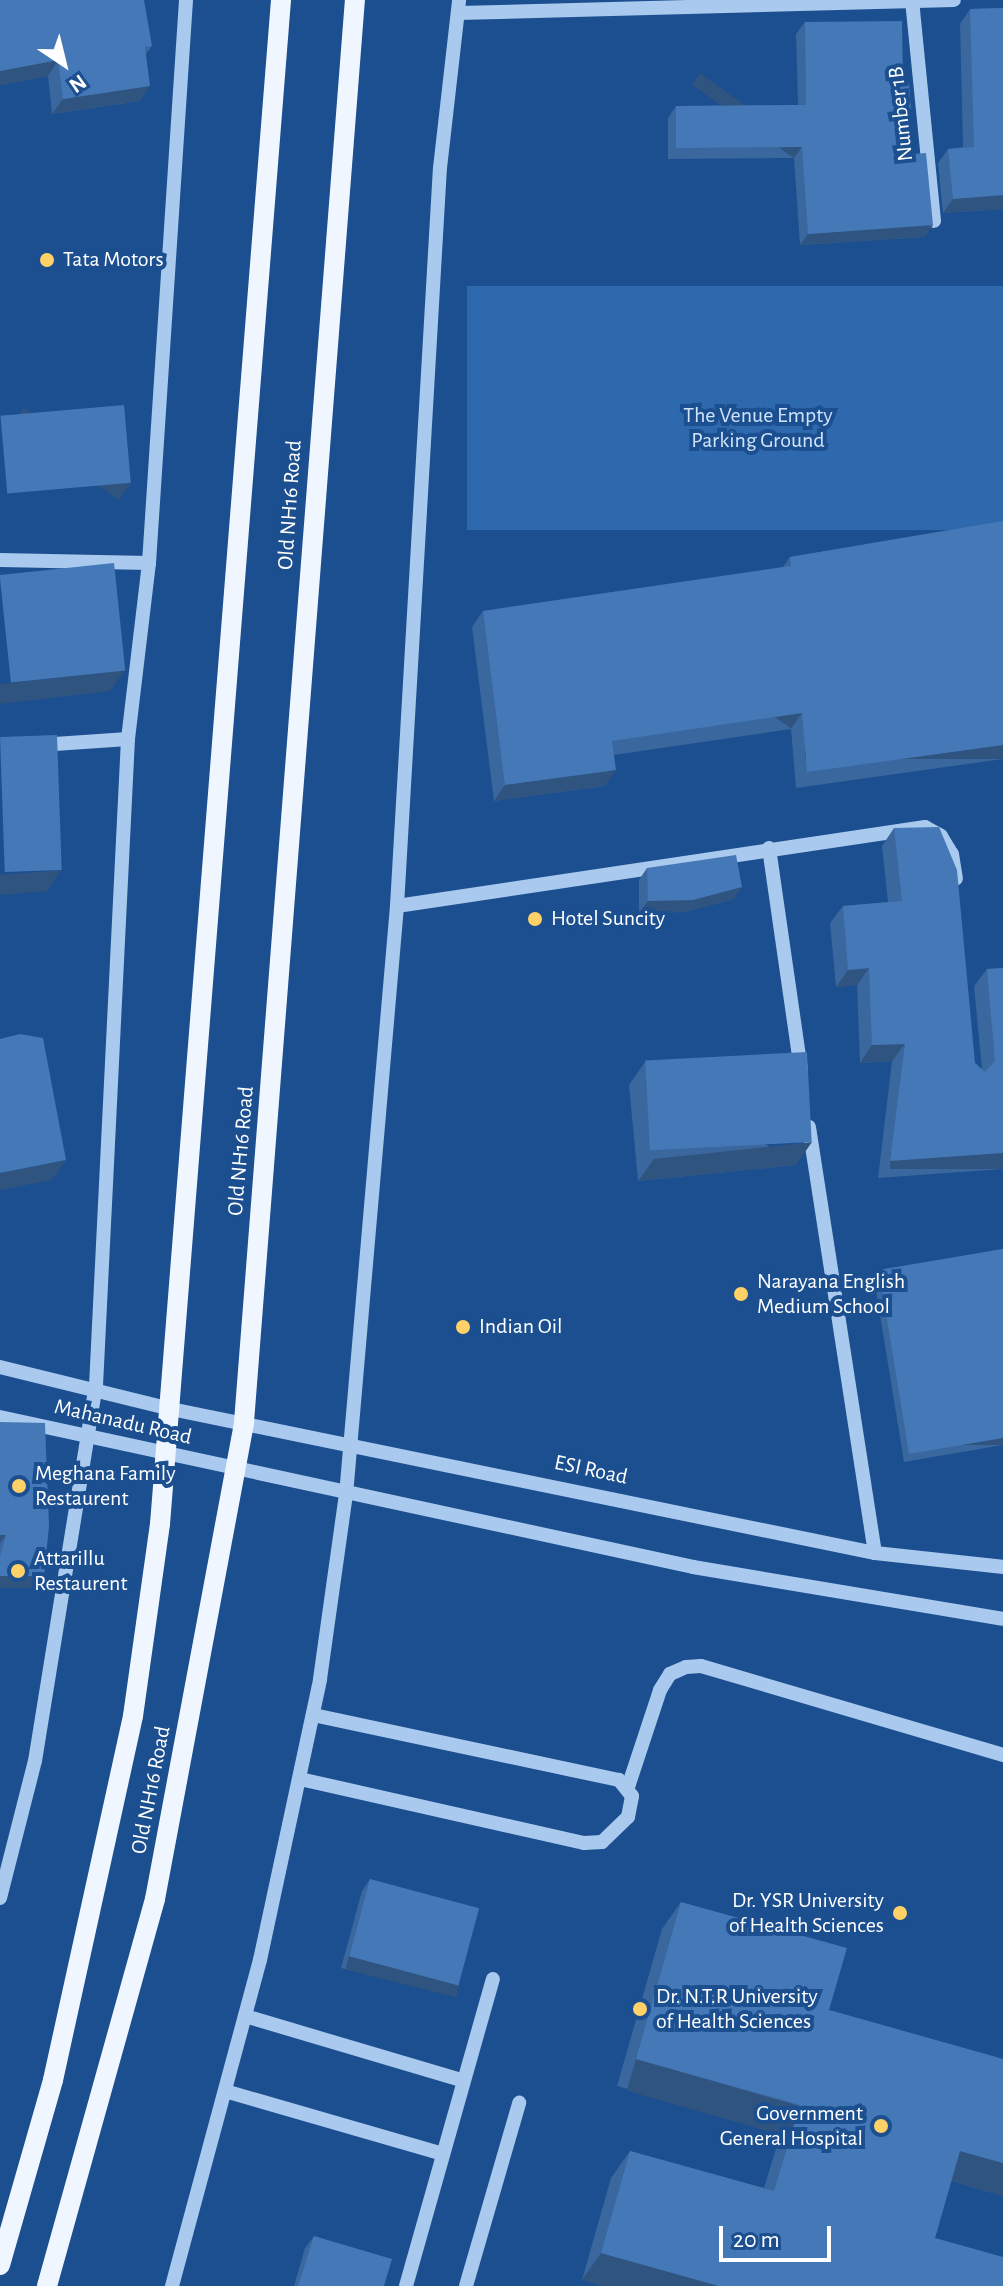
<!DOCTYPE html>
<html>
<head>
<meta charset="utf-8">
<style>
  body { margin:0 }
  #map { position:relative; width:1003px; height:2286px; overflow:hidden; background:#1b4f8f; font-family:"Alegreya Sans",sans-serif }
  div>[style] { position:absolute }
  .green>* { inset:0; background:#2e69ad; transform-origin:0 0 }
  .minor>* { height:14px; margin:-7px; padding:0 7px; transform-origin:7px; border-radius:7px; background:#a9c9ee }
  .major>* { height:20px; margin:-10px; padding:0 10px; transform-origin:10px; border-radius:10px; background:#f0f6ff }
  .wall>* { inset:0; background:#3a679d }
  .shaded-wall>* { inset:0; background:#305480; transform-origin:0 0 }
  .building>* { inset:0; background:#4478b7; transform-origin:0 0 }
  .dots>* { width:22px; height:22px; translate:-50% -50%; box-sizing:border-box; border:4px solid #1b4f8f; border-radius:50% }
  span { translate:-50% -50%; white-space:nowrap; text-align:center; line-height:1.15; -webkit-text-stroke:8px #1b4f8f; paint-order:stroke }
  .street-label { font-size:22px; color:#fff }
  .poi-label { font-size:22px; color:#fff }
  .left { translate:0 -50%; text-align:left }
  .right { translate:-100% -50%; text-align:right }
  .park-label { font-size:22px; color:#cfe3fa }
  .north { position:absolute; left:24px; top:24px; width:80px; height:80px; -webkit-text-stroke:6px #1b4f8f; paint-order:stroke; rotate:145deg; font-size:22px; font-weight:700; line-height:32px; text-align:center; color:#fff }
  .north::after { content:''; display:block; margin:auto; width:28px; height:36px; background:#fff; clip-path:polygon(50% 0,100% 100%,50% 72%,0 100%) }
  .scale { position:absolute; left:719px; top:2226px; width:112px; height:36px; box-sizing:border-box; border:4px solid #fff; border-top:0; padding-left:10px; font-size:24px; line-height:28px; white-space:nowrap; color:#fff; -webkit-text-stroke:6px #1b4f8f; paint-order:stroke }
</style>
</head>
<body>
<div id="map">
  <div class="green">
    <div style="left:1003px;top:286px;width:244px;height:536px;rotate:90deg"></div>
  </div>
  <div class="minor">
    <div style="left:912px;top:0;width:222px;rotate:84.3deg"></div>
    <div style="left:458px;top:13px;width:496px;rotate:-1.5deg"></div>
    <div style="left:0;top:560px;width:149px;rotate:1.2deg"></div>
    <div style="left:40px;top:745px;width:88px;rotate:-3.9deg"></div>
    <div style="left:769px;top:848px;width:225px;rotate:81.8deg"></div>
    <div style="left:397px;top:906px;width:534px;rotate:-8.51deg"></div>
    <div style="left:925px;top:827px;width:18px;rotate:29deg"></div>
    <div style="left:941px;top:836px;width:21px;rotate:59deg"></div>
    <div style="left:952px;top:854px;width:25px;rotate:81deg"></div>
    <div style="left:809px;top:1127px;width:431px;rotate:81.2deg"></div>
    <div style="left:0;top:1367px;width:176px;rotate:13.8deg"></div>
    <div style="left:171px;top:1409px;width:719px;rotate:11.56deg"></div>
    <div style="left:875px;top:1553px;width:129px;rotate:6.2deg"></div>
    <div style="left:0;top:1417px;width:709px;rotate:12.21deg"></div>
    <div style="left:693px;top:1567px;width:314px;rotate:9.5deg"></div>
    <div style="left:300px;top:1779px;width:291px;rotate:12.7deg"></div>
    <div style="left:584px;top:1843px;width:18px;rotate:-3deg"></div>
    <div style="left:602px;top:1842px;width:36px;rotate:-44deg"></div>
    <div style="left:628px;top:1817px;width:21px;rotate:-79deg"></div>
    <div style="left:632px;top:1796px;width:21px;rotate:-129deg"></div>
    <div style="left:619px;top:1780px;width:313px;rotate:-168deg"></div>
    <div style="left:628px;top:1787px;width:102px;rotate:-71.7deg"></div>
    <div style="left:660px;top:1690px;width:19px;rotate:-58deg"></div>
    <div style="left:670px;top:1674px;width:17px;rotate:-24deg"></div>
    <div style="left:686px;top:1667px;width:15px;rotate:-4deg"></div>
    <div style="left:701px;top:1666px;width:315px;rotate:16.4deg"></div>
    <div style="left:0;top:1898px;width:141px;rotate:-75.7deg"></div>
    <div style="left:35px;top:1761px;width:380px;rotate:-80.8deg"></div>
    <div style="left:96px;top:1386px;width:648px;rotate:-87.17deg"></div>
    <div style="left:128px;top:739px;width:177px;rotate:-83.2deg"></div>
    <div style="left:149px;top:563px;width:564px;rotate:-86.24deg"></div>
    <div style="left:245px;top:2016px;width:228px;rotate:16.5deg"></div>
    <div style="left:225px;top:2091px;width:227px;rotate:16.1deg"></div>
    <div style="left:172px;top:2286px;width:338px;rotate:-74.9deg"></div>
    <div style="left:260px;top:1960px;width:287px;rotate:-77.9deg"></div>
    <div style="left:320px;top:1679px;width:186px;rotate:-82deg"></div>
    <div style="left:346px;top:1495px;width:591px;rotate:-85.05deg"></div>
    <div style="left:397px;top:906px;width:739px;rotate:-86.67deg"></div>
    <div style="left:440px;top:168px;width:169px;rotate:-83.5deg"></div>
    <div style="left:406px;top:2286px;width:319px;rotate:-74.2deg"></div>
    <div style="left:466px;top:2286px;width:191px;rotate:-73.8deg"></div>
  </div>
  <div class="major">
    <div style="left:0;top:2265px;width:192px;rotate:-74deg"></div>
    <div style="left:53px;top:2080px;width:373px;rotate:-77.6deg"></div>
    <div style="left:133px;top:1716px;width:194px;rotate:-82deg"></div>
    <div style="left:160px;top:1524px;width:1529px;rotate:-85.46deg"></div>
    <div style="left:47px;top:2286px;width:402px;rotate:-74.4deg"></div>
    <div style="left:155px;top:1899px;width:485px;rotate:-79.4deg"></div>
    <div style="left:244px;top:1422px;width:1426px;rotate:-85.54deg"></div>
  </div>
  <div class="wall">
    <div style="clip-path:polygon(0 0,152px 46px,146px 54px,140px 101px,52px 114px,48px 76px,0 85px)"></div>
    <div style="clip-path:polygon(1003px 8px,1003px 209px,943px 213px,938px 163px,948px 149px,963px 147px,960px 24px,970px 9px)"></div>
    <div style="clip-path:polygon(805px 22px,903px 84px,914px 154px,925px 237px,800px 245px,794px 158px,668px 159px,668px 118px,676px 106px,798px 105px,796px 34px)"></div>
    <div style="clip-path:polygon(1003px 521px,1003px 759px,796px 788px,791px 729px,614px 755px,605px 786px,494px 801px,472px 627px,483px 611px,783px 567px,790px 557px)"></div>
    <div style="clip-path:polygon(894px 828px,975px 1063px,982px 1069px,974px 986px,987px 969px,1003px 968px,1003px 1169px,878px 1178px,892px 1061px,860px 1063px,857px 985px,836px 987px,830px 923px,843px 906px,888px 902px,882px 846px)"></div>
    <div style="clip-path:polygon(647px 868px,734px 899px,685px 912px,639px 913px,639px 880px)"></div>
    <div style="clip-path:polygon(645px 1062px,796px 1165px,638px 1181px,629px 1085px)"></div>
    <div style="clip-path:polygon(1003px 1249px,1003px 1445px,904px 1462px,874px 1278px,879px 1270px)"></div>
    <div style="clip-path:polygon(0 1422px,44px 1576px,36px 1588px,0 1588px)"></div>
    <div style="clip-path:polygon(370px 1879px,452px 1995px,341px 1968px,362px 1891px)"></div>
    <div style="clip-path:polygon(681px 1902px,829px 2010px,1003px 2059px,1003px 2196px,951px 2181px,935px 2238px,1003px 2286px,603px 2286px,582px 2280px,611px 2178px,630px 2151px,764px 2188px,781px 2132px,617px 2086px,662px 1929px)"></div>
    <div style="clip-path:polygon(314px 2236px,384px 2286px,294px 2286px,305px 2248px)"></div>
  </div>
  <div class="shaded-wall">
    <div style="clip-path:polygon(58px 60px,48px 76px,0 85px,0 71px)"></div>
    <div style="clip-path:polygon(150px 86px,140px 101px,52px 114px,63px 99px)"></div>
    <div style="left:802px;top:147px;width:14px;height:126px;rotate:126deg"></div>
    <div style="clip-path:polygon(1003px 195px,1003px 209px,943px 213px,953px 199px)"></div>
    <div style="clip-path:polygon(933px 225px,925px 237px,800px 245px,808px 234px)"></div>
    <div style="left:131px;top:483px;width:21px;height:131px;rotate:125deg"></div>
    <div style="clip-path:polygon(125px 670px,110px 691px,0 704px,0 684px)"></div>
    <div style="left:802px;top:713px;width:19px;height:192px;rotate:125deg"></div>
    <div style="left:1003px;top:745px;width:14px;height:198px;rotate:90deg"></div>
    <div style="clip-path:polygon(616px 770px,605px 786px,494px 801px,505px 785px)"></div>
    <div style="clip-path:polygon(61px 870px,47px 891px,0 895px,0 875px)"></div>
    <div style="clip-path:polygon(742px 887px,734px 899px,685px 912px,639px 913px,648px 901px)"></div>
    <div style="clip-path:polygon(869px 968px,857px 985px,836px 987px,848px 970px)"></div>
    <div style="clip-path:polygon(905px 1044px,892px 1061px,860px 1063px,872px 1045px)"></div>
    <div style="clip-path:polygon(812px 1142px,796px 1165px,638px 1181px,654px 1159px)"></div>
    <div style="left:1003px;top:1153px;width:16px;height:113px;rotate:90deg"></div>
    <div style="clip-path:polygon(66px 1160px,52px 1180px,0 1190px,0 1173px)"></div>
    <div style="left:1003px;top:1438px;width:7px;height:95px;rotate:90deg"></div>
    <div style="clip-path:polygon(0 1535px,6px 1535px,0 1543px)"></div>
    <div style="clip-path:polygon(0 1576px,44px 1576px,36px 1588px,0 1588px)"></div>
    <div style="left:349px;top:1956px;width:114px;height:14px;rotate:14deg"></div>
    <div style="left:636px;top:2059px;width:170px;height:33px;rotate:16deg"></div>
    <div style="clip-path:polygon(960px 2151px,1003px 2163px,1003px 2196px,941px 2178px)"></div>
    <div style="clip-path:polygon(601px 2253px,719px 2286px,603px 2286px,582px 2280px)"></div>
  </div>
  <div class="building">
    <div style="clip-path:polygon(0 0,144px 0,152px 46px,145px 47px,150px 86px,63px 99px,58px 60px,0 71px)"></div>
    <div style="clip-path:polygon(1003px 8px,1003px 195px,953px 199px,948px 149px,974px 147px,970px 9px)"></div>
    <div style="clip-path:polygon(902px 21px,903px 84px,909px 83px,914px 154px,926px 153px,933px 225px,808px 234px,802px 147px,676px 148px,676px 106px,806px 105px,805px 22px)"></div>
    <div style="left:124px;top:405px;width:78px;height:124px;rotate:85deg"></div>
    <div style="clip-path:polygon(1003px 521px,1003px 745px,807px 772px,802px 713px,612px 741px,616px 770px,505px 785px,483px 611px,791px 566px,790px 557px)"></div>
    <div style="left:114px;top:563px;width:108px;height:115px;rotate:84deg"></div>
    <div style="left:57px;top:735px;width:135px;height:57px;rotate:88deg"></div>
    <div style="clip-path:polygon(939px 827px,957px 870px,975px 1063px,985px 1072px,995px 1061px,987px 969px,1003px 968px,1003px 1153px,890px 1161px,905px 1044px,872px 1045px,869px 968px,848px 970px,843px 906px,902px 901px,894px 828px)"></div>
    <div style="clip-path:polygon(736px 855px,742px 887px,693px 900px,648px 901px,647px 868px)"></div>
    <div style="clip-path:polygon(20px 1034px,43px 1038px,66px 1160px,0 1173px,0 1039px)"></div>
    <div style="left:807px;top:1052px;width:90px;height:162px;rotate:87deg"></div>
    <div style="clip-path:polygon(1003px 1249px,1003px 1438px,909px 1454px,879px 1270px)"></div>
    <div style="clip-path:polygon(0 1422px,45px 1423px,49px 1526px,44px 1576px,0 1576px,0 1556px,6px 1535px,0 1535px)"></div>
    <div style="left:370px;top:1879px;width:113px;height:80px;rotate:15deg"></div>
    <div style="clip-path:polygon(681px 1902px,847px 1948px,829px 2010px,1003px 2059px,1003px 2163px,960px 2151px,935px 2238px,1003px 2257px,1003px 2286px,719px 2286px,601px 2253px,630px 2151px,774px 2191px,800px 2105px,636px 2059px)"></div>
    <div style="clip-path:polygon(314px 2236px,392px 2259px,384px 2286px,298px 2286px)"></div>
  </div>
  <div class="dots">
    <div style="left:47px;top:260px;background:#ffd166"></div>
    <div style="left:535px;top:919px;background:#ffd166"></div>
    <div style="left:741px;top:1294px;background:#ffd166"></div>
    <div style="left:463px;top:1327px;background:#ffd166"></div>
    <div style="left:19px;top:1486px;background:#ffd166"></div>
    <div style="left:18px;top:1571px;background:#ffd166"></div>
    <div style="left:900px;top:1913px;background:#ffd166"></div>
    <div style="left:640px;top:2009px;background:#ffd166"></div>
    <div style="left:881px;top:2126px;background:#ffd166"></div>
  </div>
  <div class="street-label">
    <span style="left:901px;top:114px;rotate:-96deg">Number 1B</span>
    <span style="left:290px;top:505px;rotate:-86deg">Old NH16 Road</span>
    <span style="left:241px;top:1151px;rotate:-85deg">Old NH16 Road</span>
    <span style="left:123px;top:1422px;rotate:13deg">Mahanadu Road</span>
    <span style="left:591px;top:1470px;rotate:12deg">ESI Road</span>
    <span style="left:151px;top:1790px;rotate:-79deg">Old NH16 Road</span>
  </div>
  <div class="poi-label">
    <span class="left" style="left:63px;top:260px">Tata Motors</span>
    <span class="left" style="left:551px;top:919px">Hotel Suncity</span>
    <span class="left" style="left:757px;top:1294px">Narayana English<br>Medium School</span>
    <span class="left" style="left:479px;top:1327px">Indian Oil</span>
    <span class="left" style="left:35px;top:1486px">Meghana Family<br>Restaurent</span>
    <span class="left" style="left:34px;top:1571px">Attarillu<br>Restaurent</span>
    <span class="right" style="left:884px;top:1913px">Dr. YSR University<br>of Health Sciences</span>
    <span class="left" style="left:656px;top:2009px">Dr. N.T.R University<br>of Health Sciences</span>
    <span class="right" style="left:863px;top:2126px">Government<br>General Hospital</span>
  </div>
  <div class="park-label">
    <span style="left:758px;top:428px">The Venue Empty<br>Parking Ground</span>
  </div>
  <div class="north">N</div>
  <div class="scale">20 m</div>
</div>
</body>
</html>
